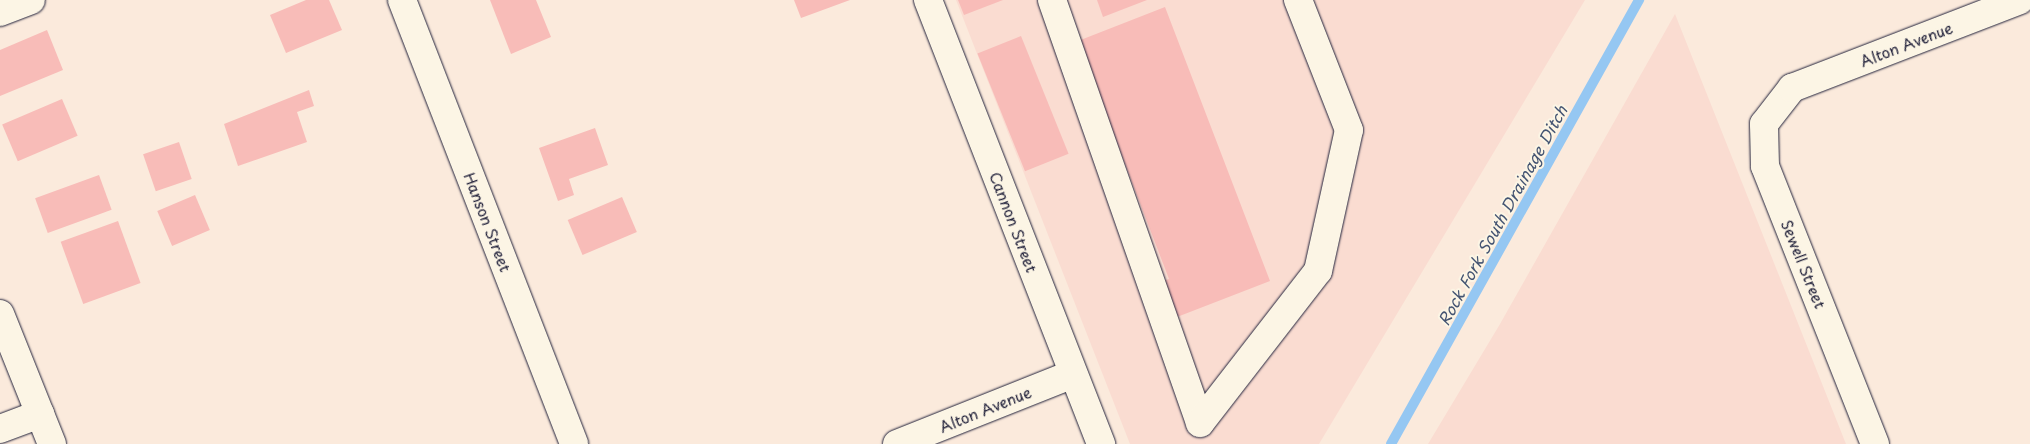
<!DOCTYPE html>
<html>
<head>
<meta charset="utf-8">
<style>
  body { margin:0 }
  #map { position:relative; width:2030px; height:444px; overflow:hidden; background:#fbeadc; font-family:"Playpen Sans",sans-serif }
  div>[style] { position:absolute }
  .built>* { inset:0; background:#fadcd1 }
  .stream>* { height:10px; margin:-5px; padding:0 5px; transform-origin:5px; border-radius:5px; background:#95c7f2 }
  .building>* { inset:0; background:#f8bcb8; transform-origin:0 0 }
  .roads { filter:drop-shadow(0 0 1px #22223b) drop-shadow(0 0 1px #22223b) }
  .minor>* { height:28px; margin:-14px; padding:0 14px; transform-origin:14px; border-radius:14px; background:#fcf5e5 }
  span { translate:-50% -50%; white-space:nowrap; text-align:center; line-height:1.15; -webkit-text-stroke:4px #fcf5e5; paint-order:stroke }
  .street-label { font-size:15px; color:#22223b }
  .water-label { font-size:16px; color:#445472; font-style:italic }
</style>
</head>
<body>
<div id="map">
  <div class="built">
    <div style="clip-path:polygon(956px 0,1585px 0,1319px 444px,1130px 444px)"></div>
    <div style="clip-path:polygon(1675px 14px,1846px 444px,1428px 444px,1500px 324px)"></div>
  </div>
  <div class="stream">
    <div style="left:1391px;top:444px;width:509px;rotate:-60.81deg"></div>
  </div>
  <div class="building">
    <div style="clip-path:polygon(306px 0,329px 0,342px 30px,286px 53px,270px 15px)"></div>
    <div style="clip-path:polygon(490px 0,536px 0,551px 37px,511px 54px)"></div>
    <div style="clip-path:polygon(794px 0,850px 0,801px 18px)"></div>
    <div style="clip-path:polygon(958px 0,1003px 0,964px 15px)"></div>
    <div style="clip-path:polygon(1097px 0,1147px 0,1103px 17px)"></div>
    <div style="clip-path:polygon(1165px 7px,1270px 281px,1177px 317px,1163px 281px,1169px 279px,1078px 41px)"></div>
    <div style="clip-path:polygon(47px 30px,63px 70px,0 96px,0 50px)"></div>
    <div style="left:1021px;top:36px;width:127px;height:47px;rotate:68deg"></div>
    <div style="clip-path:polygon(309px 90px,314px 106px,297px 112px,307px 142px,238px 166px,224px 124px)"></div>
    <div style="left:62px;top:99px;width:40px;height:65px;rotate:67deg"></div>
    <div style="clip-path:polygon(595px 128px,608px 165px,569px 179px,574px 195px,558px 201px,539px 148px)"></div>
    <div style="left:179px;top:142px;width:39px;height:38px;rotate:71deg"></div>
    <div style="left:99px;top:175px;width:37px;height:68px;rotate:70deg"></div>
    <div style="left:195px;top:195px;width:38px;height:41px;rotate:67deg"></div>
    <div style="left:622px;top:197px;width:38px;height:59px;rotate:67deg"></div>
    <div style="left:118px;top:221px;width:66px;height:61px;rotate:70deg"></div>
  </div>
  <div class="roads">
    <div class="minor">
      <div style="left:402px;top:0;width:476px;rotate:68.8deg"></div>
      <div style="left:928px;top:0;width:477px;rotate:68.7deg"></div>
      <div style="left:1052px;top:0;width:448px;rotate:70.7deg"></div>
      <div style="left:1200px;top:423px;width:192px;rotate:-52.2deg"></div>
      <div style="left:1318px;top:271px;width:144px;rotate:-77.6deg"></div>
      <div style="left:1349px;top:130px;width:140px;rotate:-111.4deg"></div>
      <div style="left:0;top:12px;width:33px;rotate:-21deg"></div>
      <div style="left:0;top:314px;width:140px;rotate:68.2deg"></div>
      <div style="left:0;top:429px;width:43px;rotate:-20.6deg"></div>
      <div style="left:897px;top:444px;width:189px;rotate:-21.7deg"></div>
      <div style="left:1875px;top:444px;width:299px;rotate:-111.6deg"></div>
      <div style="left:1765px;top:166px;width:42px;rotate:-91.4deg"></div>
      <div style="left:1764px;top:124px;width:46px;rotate:-52.1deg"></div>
      <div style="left:1792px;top:88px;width:244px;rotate:-21.1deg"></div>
    </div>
  </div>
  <div class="street-label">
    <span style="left:1906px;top:44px;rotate:-21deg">Alton Avenue</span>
    <span style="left:488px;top:222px;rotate:69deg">Hanson Street</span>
    <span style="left:1014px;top:222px;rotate:69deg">Cannon Street</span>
    <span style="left:1804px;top:264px;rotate:68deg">Sewell Street</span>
    <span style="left:985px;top:409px;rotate:-22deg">Alton Avenue</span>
  </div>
  <div class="water-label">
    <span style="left:1502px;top:215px;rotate:-61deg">Rock Fork South Drainage Ditch</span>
  </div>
</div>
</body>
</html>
